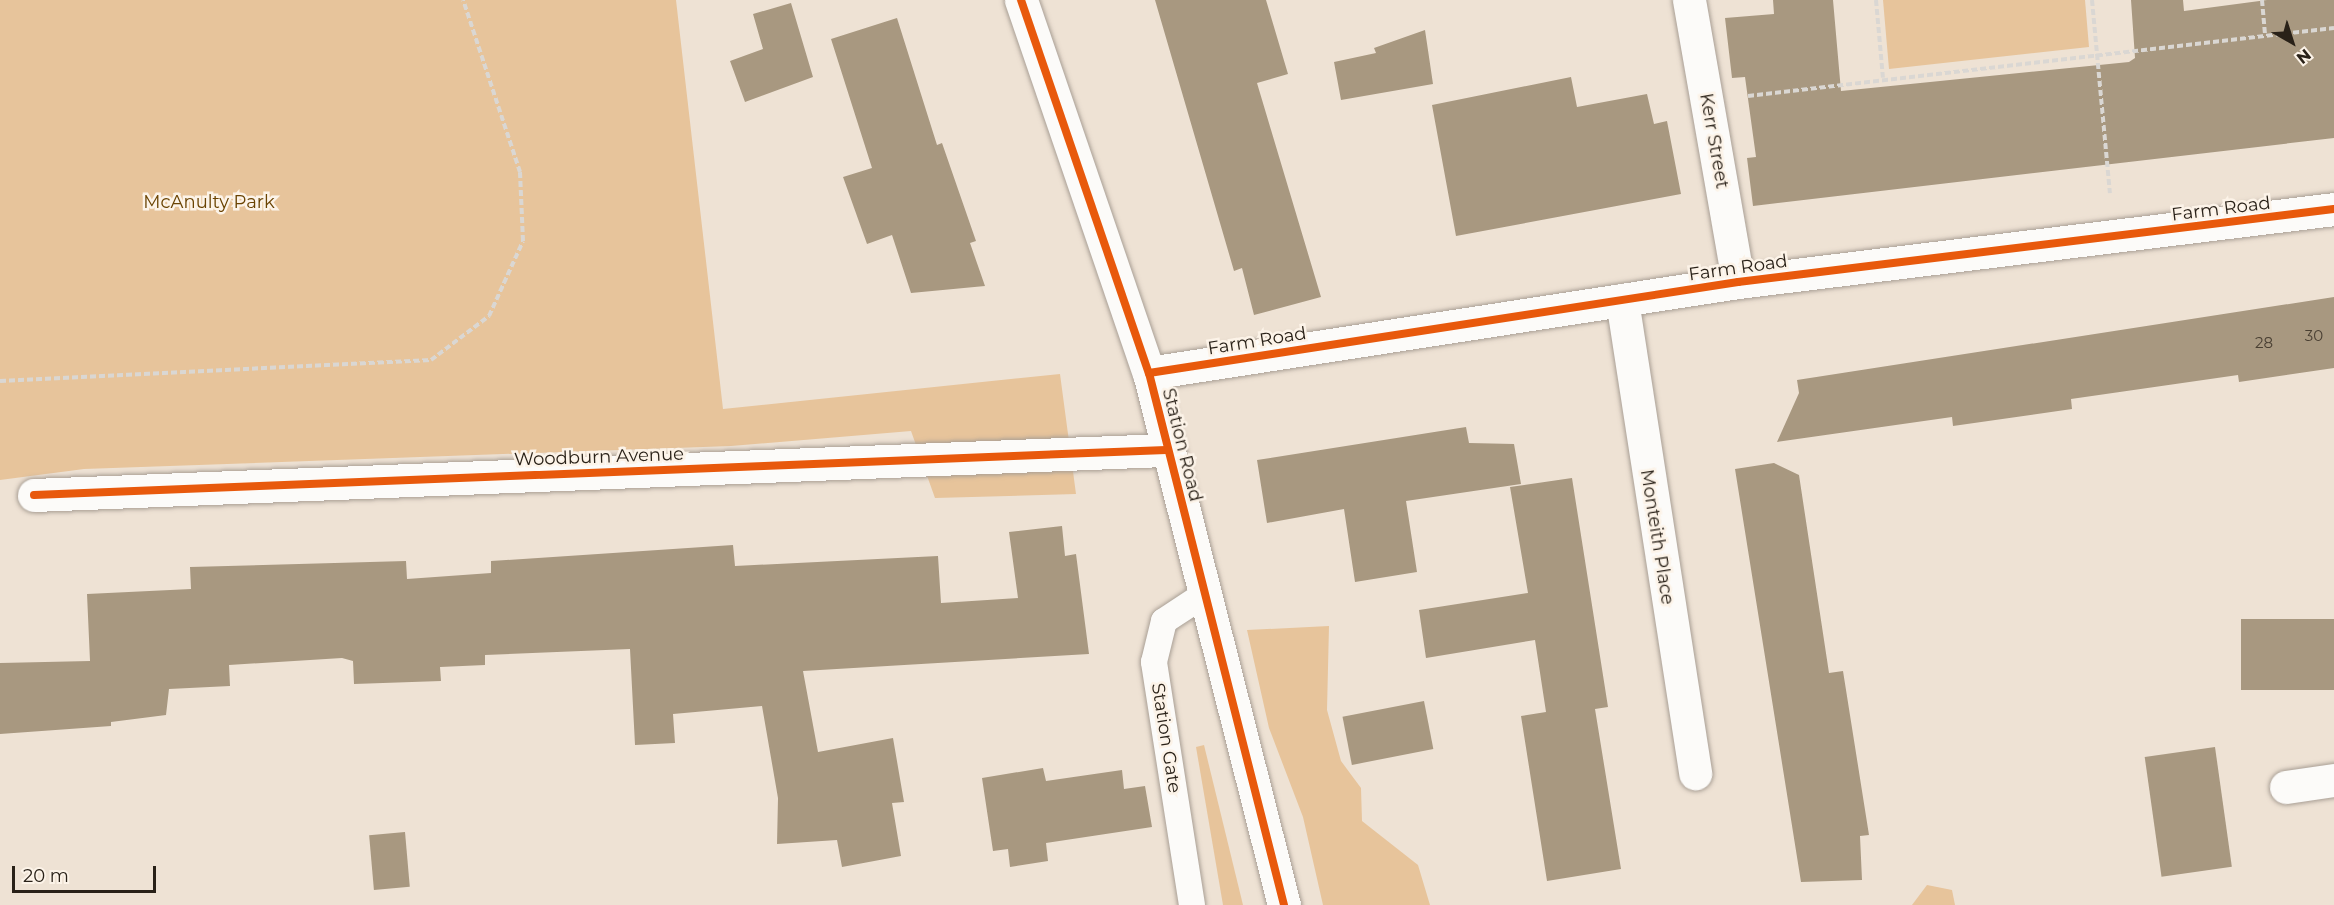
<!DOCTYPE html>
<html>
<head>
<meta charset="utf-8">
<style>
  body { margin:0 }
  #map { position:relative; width:2334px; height:905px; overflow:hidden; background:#eee2d4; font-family:Montserrat,sans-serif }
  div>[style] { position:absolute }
  .green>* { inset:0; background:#e7c49b }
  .building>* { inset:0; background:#a89880; transform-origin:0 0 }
  .path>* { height:4px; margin-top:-2px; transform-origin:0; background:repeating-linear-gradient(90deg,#dad7d3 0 6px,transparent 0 9px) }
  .roads { filter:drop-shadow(0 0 2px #a99f95) drop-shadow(0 0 2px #a99f95) }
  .lane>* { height:26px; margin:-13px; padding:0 13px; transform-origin:13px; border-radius:13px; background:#fcfbf9 }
  .street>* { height:33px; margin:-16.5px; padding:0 16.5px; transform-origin:16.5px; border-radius:16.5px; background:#fcfbf9 }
  .secondary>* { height:33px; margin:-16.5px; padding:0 16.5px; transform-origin:16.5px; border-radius:16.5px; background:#fcfbf9 }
  .cycleway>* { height:8px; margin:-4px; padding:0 4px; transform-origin:4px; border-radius:4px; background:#e8590c }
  span { translate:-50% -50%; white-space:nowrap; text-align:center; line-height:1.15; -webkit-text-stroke:5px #fcf3e8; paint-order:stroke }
  .number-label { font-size:15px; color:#493f32 }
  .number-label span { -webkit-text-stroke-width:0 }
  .street-label { font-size:18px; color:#292118 }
  .park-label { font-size:18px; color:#6a4302 }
  .north { position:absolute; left:2262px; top:12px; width:60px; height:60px; -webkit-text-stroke:4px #fcf3e8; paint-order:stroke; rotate:141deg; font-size:16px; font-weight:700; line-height:24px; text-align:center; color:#292118 }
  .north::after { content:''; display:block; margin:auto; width:21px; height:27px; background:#292118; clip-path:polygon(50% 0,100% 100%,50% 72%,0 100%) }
  .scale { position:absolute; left:12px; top:866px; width:144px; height:27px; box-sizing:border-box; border:3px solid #292118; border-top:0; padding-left:8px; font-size:18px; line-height:21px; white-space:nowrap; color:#292118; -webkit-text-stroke:4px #fcf3e8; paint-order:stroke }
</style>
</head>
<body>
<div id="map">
  <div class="green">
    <div style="clip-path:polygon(0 0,676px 0,723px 409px,1060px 374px,1076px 494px,935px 498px,911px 431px,731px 446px,84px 469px,0 480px)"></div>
    <div style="clip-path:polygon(1883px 0,2085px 0,2089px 47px,1889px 69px)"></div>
    <div style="clip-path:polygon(1329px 626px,1327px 710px,1341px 761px,1361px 788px,1362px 821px,1418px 865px,1430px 905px,1323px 905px,1303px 817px,1269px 728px,1247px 630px)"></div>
    <div style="clip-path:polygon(1204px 745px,1243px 905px,1223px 905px,1196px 747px)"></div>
    <div style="clip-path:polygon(1927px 885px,1952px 890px,1955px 905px,1912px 905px)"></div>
  </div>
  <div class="building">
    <div style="clip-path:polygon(1155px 0,1266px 0,1288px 74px,1257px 83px,1321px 297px,1254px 315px,1242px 268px,1234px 271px)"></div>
    <div style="clip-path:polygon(1773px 0,1833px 0,1841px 91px,2129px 62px,2135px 58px,2131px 0,2183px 0,2184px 11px,2267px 0,2334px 0,2334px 138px,1753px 206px,1747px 158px,1756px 157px,1745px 77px,1732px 78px,1725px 18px,1774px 14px)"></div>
    <div style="clip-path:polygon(791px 3px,813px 77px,745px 102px,730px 61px,763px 49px,753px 14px)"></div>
    <div style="clip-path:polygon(897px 18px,937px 145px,942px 143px,976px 241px,970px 243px,985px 286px,911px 293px,892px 235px,867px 244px,843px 177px,872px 168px,831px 39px)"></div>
    <div style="clip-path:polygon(1425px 30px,1433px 84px,1341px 100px,1334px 62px,1376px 53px,1374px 48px)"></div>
    <div style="clip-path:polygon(1571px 77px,1577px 107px,1647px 94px,1654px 124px,1667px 121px,1681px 194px,1456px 236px,1432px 105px)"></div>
    <div style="clip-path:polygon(2334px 297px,2334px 368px,2239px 382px,2238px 375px,2071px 399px,2072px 409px,1953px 426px,1952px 417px,1777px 442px,1799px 393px,1797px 380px)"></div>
    <div style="clip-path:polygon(1466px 427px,1469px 443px,1514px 444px,1521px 484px,1406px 501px,1417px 572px,1355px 582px,1344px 509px,1267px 523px,1257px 460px)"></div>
    <div style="clip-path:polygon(1774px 463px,1799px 475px,1829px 673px,1843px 671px,1869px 835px,1860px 836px,1862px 880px,1801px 882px,1735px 469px)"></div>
    <div style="clip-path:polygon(1572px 478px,1608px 707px,1595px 709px,1621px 869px,1547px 881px,1521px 716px,1546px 712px,1535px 640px,1426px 658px,1419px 610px,1528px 593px,1510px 487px)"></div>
    <div style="clip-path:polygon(1062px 526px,1065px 556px,1076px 554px,1089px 654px,803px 671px,818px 752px,893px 738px,904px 802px,892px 803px,901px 856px,842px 867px,837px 840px,777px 844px,778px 798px,762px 706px,673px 714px,675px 743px,635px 745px,630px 649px,485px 655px,485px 665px,440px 667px,441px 681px,354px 684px,353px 661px,342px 658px,229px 665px,230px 686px,169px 689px,166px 715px,111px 722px,111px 726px,0 734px,0 663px,90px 661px,87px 594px,191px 589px,190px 567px,406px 561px,407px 579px,491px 573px,491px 561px,733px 545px,735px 566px,938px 556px,941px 603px,1018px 598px,1009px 532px)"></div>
    <div style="left:2334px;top:619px;width:71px;height:93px;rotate:90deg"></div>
    <div style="left:1424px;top:701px;width:49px;height:83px;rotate:79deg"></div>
    <div style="left:2215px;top:747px;width:121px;height:71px;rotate:82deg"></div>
    <div style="clip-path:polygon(1043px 768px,1046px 781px,1122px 770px,1124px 789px,1145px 786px,1152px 827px,1046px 843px,1048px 861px,1010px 867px,1008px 849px,993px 851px,982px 778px)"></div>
    <div style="left:405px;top:832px;width:55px;height:36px;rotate:85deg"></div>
  </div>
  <div class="path">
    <div style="left:1876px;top:0;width:78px;rotate:84.9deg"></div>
    <div style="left:2092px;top:0;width:194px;rotate:84.7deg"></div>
    <div style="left:2262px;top:0;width:35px;rotate:85deg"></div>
    <div style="left:1748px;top:96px;width:590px;rotate:-6.62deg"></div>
    <div style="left:0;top:381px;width:432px;rotate:-2.8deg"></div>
    <div style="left:431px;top:360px;width:73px;rotate:-37.2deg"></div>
    <div style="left:489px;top:316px;width:82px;rotate:-65.6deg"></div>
    <div style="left:523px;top:241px;width:69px;rotate:-92.5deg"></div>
    <div style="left:520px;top:172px;width:181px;rotate:-108.3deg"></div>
  </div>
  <div class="roads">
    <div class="lane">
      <div style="left:1192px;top:905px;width:246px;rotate:-98.9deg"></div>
      <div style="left:1154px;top:662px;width:42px;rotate:-76.3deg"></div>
      <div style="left:1164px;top:621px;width:49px;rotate:-33.4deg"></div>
    </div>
    <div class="street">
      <div style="left:1689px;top:0;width:286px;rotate:80.1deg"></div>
      <div style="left:1622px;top:300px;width:479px;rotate:81.2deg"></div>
      <div style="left:34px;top:495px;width:1133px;rotate:-2.28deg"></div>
      <div style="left:2286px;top:787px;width:49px;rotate:-8.3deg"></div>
    </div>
    <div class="secondary">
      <div style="left:1021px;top:0;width:394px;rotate:71.1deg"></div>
      <div style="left:1149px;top:373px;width:549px;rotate:75.76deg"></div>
      <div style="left:1149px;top:373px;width:596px;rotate:-8.78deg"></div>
      <div style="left:1738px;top:282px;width:600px;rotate:-6.98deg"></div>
    </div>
  </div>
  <div class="cycleway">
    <div style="left:1021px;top:0;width:394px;rotate:71.1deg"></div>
    <div style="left:1149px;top:373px;width:549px;rotate:75.76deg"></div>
    <div style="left:1149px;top:373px;width:596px;rotate:-8.78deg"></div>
    <div style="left:1738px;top:282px;width:600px;rotate:-6.98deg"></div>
    <div style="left:34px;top:495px;width:1133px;rotate:-2.28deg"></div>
  </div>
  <div class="number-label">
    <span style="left:2314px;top:336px">30</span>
    <span style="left:2264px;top:343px">28</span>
  </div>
  <div class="street-label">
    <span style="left:1714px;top:141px;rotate:80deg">Kerr Street</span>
    <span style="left:2221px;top:209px;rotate:-7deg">Farm Road</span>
    <span style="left:1738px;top:268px;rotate:-8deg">Farm Road</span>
    <span style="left:1257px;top:341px;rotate:-9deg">Farm Road</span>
    <span style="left:1182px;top:445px;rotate:76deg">Station Road</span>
    <span style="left:599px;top:457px;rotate:-2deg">Woodburn Avenue</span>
    <span style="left:1657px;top:537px;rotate:81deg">Monteith Place</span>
    <span style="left:1166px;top:738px;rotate:81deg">Station Gate</span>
  </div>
  <div class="park-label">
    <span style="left:209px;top:202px">McAnulty Park</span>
  </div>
  <div class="north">N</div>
  <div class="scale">20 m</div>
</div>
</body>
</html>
